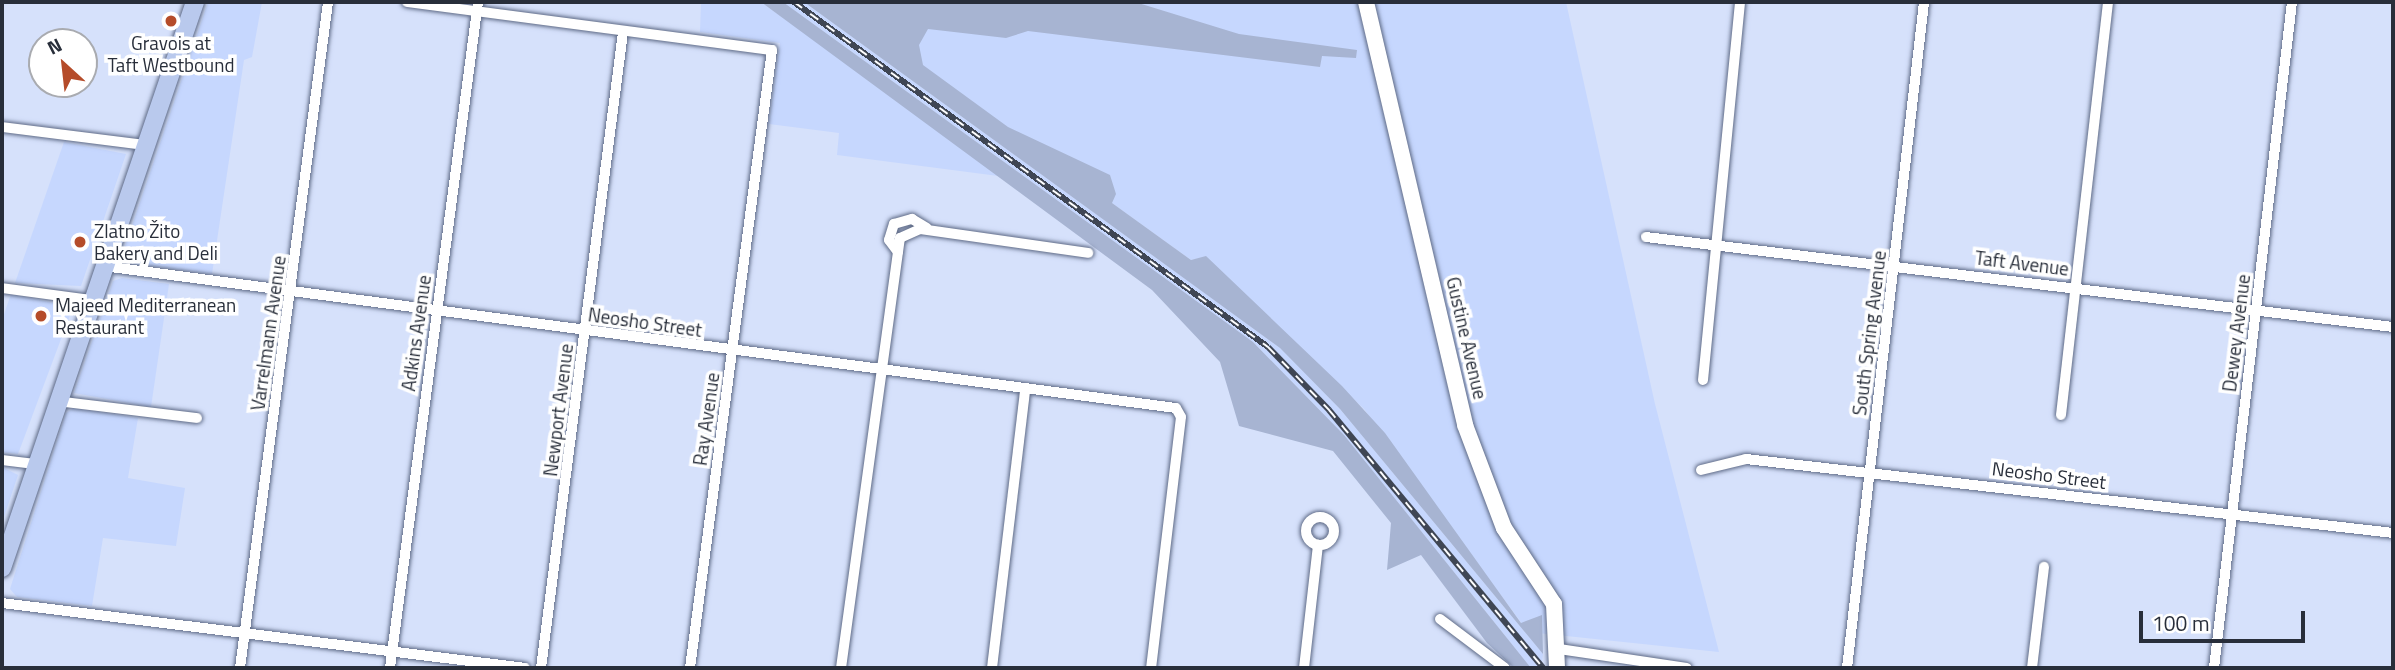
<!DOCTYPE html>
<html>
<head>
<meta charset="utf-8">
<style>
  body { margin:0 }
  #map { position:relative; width:2395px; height:670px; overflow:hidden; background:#d6e1fb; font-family:"Titillium Web",sans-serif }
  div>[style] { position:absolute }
  .built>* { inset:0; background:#c6d7fe }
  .green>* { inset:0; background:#a7b4d2 }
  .roads { filter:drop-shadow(0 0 2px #5e6a86) drop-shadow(0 0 2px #5e6a86) }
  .street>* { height:10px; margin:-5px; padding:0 5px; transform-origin:5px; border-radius:5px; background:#fff }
  .street>.ring { margin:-5px; padding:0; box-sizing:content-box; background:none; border:10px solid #fff; border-radius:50% }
  .secondary>* { height:16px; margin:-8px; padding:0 8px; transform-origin:8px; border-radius:8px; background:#fff }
  .primary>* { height:18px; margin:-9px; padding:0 9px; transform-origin:9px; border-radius:9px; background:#b9c9ed }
  .rail>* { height:6px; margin-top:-3px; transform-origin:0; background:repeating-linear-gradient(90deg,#fff 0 10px,#3f4654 0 20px); box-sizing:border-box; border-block:2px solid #3f4654 }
  .dots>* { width:19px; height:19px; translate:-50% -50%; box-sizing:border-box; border:4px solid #fff; border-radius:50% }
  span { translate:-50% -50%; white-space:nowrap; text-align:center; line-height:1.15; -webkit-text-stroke:7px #fff; paint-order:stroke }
  .poi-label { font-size:19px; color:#282e3a }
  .left { translate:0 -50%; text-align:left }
  .street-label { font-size:19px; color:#282e3a }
  .frame { position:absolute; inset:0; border:4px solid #282e3a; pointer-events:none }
  .north { position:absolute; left:28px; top:28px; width:70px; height:70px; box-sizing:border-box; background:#fff; border:2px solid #a9abb0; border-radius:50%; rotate:333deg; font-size:19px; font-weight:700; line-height:28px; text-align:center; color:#282e3a }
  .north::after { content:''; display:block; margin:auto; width:24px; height:32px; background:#b54c2a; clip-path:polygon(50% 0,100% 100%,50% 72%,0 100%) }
  .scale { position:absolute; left:2139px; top:611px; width:166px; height:32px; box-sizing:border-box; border:4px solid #282e3a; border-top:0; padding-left:9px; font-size:21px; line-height:24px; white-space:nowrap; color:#282e3a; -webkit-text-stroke:5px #fff; paint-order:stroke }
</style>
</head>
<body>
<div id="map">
  <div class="built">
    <div style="clip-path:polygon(208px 2px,262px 2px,252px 57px,244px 60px,212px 274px,128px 263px,123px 252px)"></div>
    <div style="clip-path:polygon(701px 2px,761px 2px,1006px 177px,837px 155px,839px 133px,769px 124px,780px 43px,700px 32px)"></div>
    <div style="clip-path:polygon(783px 2px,804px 2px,1280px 348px,1340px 409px,1543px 654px,1541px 668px,1531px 668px,1344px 435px,1253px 342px)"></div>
    <div style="clip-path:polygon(833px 2px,1566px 2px,1655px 404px,1719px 652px,1528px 632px,1364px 409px,1206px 257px,1191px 260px)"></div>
    <div style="clip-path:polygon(64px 142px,126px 154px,81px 286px,15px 283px)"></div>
    <div style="clip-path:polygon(122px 278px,169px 284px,151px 407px,74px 393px,113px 281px)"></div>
    <div style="clip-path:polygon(11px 294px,73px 307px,18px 454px,2px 452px,2px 320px)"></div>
    <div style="clip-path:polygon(74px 408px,138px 418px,128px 478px,185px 488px,176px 546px,103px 538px,92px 606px,17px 597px,10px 589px,66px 413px)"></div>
    <div style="clip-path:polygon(2px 467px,18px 475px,2px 523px)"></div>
  </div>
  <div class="green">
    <div style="clip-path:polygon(761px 2px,783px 2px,1253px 342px,1344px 435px,1531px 668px,1514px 668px,1487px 643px,1421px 555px,1387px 570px,1391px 523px,1333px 451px,1239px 426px,1220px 362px,1152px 290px)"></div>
    <div style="clip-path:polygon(804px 2px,1135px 2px,1239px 34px,1357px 50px,1356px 58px,1322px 56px,1320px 67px,1028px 31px,1006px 38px,928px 29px,919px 45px,923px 65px,1008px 127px,1110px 175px,1116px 194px,1112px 203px,1191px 260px,1206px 256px,1342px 386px,1385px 433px,1521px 623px,1542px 615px,1543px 654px,1340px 409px,1280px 348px)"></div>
  </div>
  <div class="roads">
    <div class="street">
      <div style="left:407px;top:2px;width:368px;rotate:7.5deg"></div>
      <div style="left:772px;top:50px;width:623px;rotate:97.56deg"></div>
      <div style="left:2px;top:127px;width:143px;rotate:7.2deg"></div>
      <div style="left:1646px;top:237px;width:752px;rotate:6.87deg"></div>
      <div style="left:898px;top:252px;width:15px;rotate:-127deg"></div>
      <div style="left:889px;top:240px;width:17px;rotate:-73deg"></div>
      <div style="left:894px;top:224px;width:19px;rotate:-16deg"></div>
      <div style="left:912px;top:219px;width:17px;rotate:31deg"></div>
      <div style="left:103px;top:266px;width:1082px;rotate:7.54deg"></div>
      <div style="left:1176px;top:408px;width:10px;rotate:61deg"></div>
      <div style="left:1181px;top:417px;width:253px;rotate:96.8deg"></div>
      <div style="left:2px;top:288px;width:90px;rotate:7.7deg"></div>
      <div style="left:1703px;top:380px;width:380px;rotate:-84.4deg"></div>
      <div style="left:56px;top:401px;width:142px;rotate:6.9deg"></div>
      <div style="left:2061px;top:415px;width:416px;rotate:-83.5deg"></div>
      <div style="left:2px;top:460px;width:33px;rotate:7deg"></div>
      <div style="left:1701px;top:470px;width:46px;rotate:-13.7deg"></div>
      <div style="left:1746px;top:459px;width:651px;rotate:6.52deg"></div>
      <div class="ring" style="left:1306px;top:517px;width:18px;height:18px"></div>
      <div style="left:2px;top:603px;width:527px;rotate:7.08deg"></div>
      <div style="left:1440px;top:619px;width:81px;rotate:37deg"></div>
      <div style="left:1559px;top:649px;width:129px;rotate:8.4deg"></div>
      <div style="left:240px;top:668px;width:672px;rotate:-82.47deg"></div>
      <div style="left:390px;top:668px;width:672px;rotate:-82.47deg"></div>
      <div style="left:541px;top:668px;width:641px;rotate:-82.65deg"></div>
      <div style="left:841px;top:668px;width:434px;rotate:-82.2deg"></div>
      <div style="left:900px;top:238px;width:22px;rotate:-24deg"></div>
      <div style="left:920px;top:229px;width:170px;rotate:8.1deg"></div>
      <div style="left:992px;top:668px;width:280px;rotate:-83.2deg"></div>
      <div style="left:1304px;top:668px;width:124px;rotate:-83.5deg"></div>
      <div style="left:1847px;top:668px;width:670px;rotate:-83.4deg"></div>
      <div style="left:2032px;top:668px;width:102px;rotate:-83.2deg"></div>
      <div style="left:2214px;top:668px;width:671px;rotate:-83.32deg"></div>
    </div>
    <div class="secondary">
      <div style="left:1366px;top:2px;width:434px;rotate:76.8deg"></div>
      <div style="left:1465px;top:425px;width:110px;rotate:69.3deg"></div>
      <div style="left:1504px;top:528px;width:91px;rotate:56.7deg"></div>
      <div style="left:1554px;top:604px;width:64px;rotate:87.3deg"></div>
    </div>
    <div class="primary">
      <div style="left:2px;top:568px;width:598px;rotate:-71.17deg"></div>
    </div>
  </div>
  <div class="rail">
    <div style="left:794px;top:2px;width:586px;rotate:36.05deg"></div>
    <div style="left:1268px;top:347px;width:88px;rotate:45.9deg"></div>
    <div style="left:1329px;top:410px;width:335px;rotate:50.3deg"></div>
  </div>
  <div class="dots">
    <div style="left:171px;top:21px;background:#b54c2a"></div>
    <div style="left:80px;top:242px;background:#b54c2a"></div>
    <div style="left:41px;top:316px;background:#b54c2a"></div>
  </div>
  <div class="poi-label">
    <span style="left:171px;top:54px">Gravois at<br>Taft Westbound</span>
    <span class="left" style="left:94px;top:242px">Zlatno Žito<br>Bakery and Deli</span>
    <span class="left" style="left:55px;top:316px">Majeed Mediterranean<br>Restaurant</span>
  </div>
  <div class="street-label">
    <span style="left:2022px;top:263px;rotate:7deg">Taft Avenue</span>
    <span style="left:645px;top:322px;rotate:8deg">Neosho Street</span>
    <span style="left:268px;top:333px;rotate:-82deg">Varrelmann Avenue</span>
    <span style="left:416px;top:333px;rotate:-82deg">Adkins Avenue</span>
    <span style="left:1869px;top:333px;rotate:-83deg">South Spring Avenue</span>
    <span style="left:2236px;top:333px;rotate:-83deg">Dewey Avenue</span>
    <span style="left:1467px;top:338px;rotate:77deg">Gustine Avenue</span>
    <span style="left:558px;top:410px;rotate:-83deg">Newport Avenue</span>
    <span style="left:706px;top:419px;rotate:-82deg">Ray Avenue</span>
    <span style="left:2049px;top:475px;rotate:7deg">Neosho Street</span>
  </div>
  <div class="frame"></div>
  <div class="north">N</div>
  <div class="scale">100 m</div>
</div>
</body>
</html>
